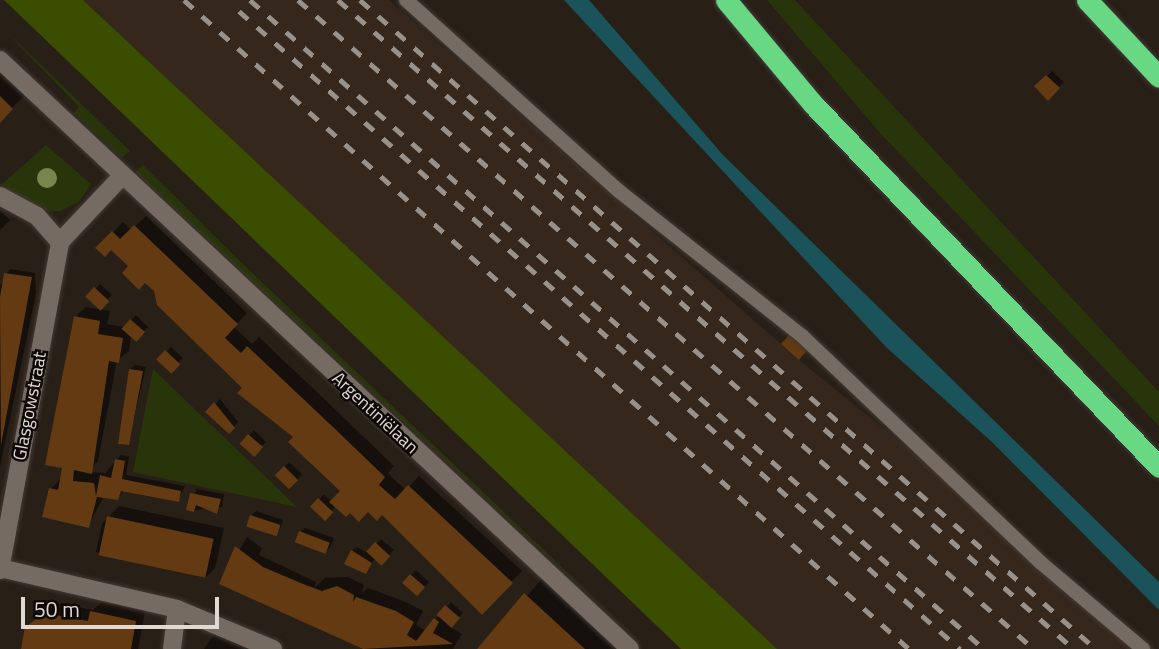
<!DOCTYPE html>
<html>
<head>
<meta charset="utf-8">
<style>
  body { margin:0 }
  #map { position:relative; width:1159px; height:649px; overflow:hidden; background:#281f17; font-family:"Titillium Web",sans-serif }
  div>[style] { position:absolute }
  .built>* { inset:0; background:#35271b }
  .green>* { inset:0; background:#28350b }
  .forest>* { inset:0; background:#3a4d00 }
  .water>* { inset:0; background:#1b535b }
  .shadow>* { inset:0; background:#0007; transform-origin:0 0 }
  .building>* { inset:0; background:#633a12; transform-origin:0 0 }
  .roads { filter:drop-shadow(0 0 2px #423a36) drop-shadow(0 0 2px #423a36) }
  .service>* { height:14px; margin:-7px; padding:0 7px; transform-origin:7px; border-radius:7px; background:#766b62 }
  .minor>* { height:18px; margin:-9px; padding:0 9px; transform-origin:9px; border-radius:9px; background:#766b62 }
  .motorway>* { height:21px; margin:-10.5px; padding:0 10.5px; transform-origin:10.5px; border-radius:10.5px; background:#68d884 }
  .rail>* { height:5px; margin-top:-2.5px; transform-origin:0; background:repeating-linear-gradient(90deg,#99918b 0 12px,transparent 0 24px) }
  .trees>* { width:20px; height:20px; margin:-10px; border-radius:50%; background:#78864e }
  span { translate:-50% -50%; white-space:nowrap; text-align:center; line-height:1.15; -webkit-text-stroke:5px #0d0907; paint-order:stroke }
  .street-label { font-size:18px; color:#e0d9d4 }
  .scale { position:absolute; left:21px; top:597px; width:198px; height:32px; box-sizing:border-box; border:4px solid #e0d9d4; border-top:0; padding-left:9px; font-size:21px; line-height:24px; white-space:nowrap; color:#e0d9d4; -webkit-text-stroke:5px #0d0907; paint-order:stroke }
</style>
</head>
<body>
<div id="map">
  <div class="built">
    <div style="clip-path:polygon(83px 0,389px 0,799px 360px,1155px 649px,776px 649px)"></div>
  </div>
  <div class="green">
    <div style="clip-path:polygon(767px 0,795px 0,1159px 392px,1159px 426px,880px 133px)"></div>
    <div style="clip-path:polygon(0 25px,130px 151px,122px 158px,74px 113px,79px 107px)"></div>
    <div style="clip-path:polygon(46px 145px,91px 184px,79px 202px,60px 211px,48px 212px,1px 185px)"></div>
    <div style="clip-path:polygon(143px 165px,242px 263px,648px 649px,135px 172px)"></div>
    <div style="clip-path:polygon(153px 369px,297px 507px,133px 472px)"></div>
  </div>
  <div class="forest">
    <div style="clip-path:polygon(4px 0,83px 0,777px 649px,681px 649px)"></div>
  </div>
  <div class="water">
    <div style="clip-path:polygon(564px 0,589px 0,722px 154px,1159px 582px,1159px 610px,992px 442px,886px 347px)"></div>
  </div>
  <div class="shadow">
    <div style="clip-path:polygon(0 60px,31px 89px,0 120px)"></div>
    <div style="left:1052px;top:71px;width:16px;height:21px;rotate:43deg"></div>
    <div style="clip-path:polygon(0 211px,10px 220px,0 230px)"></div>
    <div style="clip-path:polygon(146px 216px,247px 313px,234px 327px,252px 344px,259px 337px,343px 417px,394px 466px,388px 473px,398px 483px,406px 490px,419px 476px,522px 571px,482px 612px,383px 513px,336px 506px,324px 519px,312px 507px,324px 494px,332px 502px,342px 491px,156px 290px,112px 248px,98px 248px,123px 222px,131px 230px)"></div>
    <div style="clip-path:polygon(10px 269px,35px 273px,36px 293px,0 467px,0 286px)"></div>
    <div style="left:100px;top:284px;width:16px;height:17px;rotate:43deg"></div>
    <div style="clip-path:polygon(86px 307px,110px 311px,107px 324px,125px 327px,136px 315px,148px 327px,136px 339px,131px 335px,129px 351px,117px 360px,98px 461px,87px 472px,105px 473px,121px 455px,129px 456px,126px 475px,185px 486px,178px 500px,124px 489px,118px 498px,104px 496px,88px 526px,51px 489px,62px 477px,75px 317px)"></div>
    <div style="left:171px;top:347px;width:16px;height:18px;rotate:43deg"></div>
    <div style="clip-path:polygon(135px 365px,146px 367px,128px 444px,130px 369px)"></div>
    <div style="clip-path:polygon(220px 399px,238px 422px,229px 432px,208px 412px)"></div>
    <div style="left:254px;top:430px;width:17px;height:18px;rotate:45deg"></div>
    <div style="left:289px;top:462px;width:18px;height:18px;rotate:43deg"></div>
    <div style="clip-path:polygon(196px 489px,224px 494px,222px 507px,194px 510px)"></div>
    <div style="clip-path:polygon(119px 506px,224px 528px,215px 568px,205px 578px,96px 552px,102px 524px)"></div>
    <div style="clip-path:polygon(256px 511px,283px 520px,280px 529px,275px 534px,251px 516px)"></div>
    <div style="clip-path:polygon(305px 528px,334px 538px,331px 546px,327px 551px,300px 532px)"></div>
    <div style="clip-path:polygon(247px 537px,262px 548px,259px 555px,316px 582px,314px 588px,325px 578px,348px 577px,364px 585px,362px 593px,368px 588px,406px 602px,423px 611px,416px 625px,426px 631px,451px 602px,463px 613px,450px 627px,462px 634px,453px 649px,363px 649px,221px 583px)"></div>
    <div style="clip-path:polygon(381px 539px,394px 550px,381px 563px,375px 558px,366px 572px,352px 551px,357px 547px,368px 553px)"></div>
    <div style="left:416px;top:570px;width:18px;height:18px;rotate:43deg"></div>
    <div style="clip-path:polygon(544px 576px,624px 649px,483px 649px)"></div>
    <div style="clip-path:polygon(102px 602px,145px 611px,138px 649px,22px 649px,26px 628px,57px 603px,93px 610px)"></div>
    <div style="clip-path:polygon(219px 628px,252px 649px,204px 649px)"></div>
  </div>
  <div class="building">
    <div style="clip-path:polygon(1046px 75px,1060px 88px,1048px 101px,1034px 86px)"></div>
    <div style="clip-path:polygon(0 96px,13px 109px,0 123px)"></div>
    <div style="clip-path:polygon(134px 225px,238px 324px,225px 338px,241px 353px,247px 346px,334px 428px,385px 477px,379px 485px,395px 499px,408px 485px,513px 583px,482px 615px,382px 515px,377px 521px,368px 512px,359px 522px,350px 513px,346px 517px,329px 502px,340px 491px,288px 442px,293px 437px,237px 393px,242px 388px,157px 305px,154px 291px,145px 283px,139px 290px,122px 273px,128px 266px,111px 250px,105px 257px,95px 248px,112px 231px,120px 239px)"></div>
    <div style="clip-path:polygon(4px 273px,32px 277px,1px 445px,0 297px)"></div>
    <div style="left:94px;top:287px;width:21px;height:13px;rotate:43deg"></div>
    <div style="clip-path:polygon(74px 316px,100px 321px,98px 334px,123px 338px,119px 363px,109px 361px,92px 474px,74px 470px,73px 481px,94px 483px,96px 496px,100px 475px,111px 478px,115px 459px,125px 461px,122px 479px,181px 491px,179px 502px,121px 491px,118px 500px,97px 497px,89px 528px,42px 517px,49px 488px,58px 490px,62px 468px,45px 465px)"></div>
    <div style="left:130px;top:319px;width:20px;height:13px;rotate:41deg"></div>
    <div style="left:789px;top:335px;width:24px;height:12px;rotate:42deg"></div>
    <div style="left:165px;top:350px;width:21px;height:13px;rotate:43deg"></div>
    <div style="clip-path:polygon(129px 369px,143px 371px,129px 445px,118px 444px)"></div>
    <div style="clip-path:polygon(214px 402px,235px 428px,229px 434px,205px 412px)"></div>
    <div style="left:248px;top:434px;width:20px;height:13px;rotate:41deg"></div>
    <div style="left:284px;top:466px;width:20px;height:13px;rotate:45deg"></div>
    <div style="clip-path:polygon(190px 493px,221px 499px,217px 514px,196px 505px,194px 512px,186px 510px)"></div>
    <div style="left:318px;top:498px;width:21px;height:12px;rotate:43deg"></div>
    <div style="left:250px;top:515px;width:32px;height:12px;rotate:18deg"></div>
    <div style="left:107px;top:516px;width:109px;height:40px;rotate:12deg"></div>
    <div style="left:299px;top:531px;width:33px;height:12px;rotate:21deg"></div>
    <div style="left:375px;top:542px;width:21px;height:13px;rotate:43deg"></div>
    <div style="clip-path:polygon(235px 546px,263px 567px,303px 584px,322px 591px,337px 586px,354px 595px,353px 602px,356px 597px,396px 611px,414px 622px,407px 635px,416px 641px,434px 618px,439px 622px,433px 633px,453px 644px,363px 649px,219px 584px)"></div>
    <div style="clip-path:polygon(351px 550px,372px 563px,366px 574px,344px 564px)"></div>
    <div style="left:410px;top:574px;width:20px;height:12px;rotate:41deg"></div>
    <div style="clip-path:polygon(524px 593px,585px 649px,477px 649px)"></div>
    <div style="left:445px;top:605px;width:20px;height:13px;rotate:41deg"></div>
    <div style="clip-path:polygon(90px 611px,136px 621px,131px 649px,21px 649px,25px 627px,45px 613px,88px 621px)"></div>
  </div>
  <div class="roads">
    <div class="service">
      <div style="left:406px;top:0;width:286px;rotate:41.9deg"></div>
      <div style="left:619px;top:191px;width:233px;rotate:38.4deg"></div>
      <div style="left:802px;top:336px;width:328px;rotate:43.5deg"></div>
      <div style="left:1040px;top:562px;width:135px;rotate:40.2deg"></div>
    </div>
    <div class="minor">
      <div style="left:0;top:60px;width:862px;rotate:43.07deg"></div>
      <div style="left:0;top:196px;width:42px;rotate:28.4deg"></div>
      <div style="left:37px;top:216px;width:35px;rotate:49deg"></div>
      <div style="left:60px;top:242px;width:88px;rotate:-46.8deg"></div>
      <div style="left:0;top:568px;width:182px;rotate:13deg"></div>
      <div style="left:177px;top:609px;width:104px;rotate:22.6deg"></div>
      <div style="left:0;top:570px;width:333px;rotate:-79.6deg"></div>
      <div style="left:172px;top:649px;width:40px;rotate:-82.9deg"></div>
    </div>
    <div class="motorway">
      <div style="left:726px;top:0;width:136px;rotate:50.1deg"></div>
      <div style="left:813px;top:104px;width:501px;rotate:46.37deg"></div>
      <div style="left:1087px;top:0;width:105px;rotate:46.9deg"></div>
    </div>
  </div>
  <div class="rail">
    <div style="left:184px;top:0;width:973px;rotate:41.83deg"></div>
    <div style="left:250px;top:0;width:980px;rotate:41.48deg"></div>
    <div style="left:298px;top:0;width:981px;rotate:41.41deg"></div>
    <div style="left:338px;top:0;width:981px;rotate:41.41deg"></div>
    <div style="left:360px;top:0;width:981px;rotate:41.41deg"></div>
    <div style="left:239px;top:11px;width:963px;rotate:41.51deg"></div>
  </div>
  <div class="trees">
    <div style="left:47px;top:178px"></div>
  </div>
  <div class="street-label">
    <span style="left:30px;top:406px;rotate:-79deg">Glasgowstraat</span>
    <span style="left:375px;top:413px;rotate:43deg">Argentiniëlaan</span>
  </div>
  <div class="scale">50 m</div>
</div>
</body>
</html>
